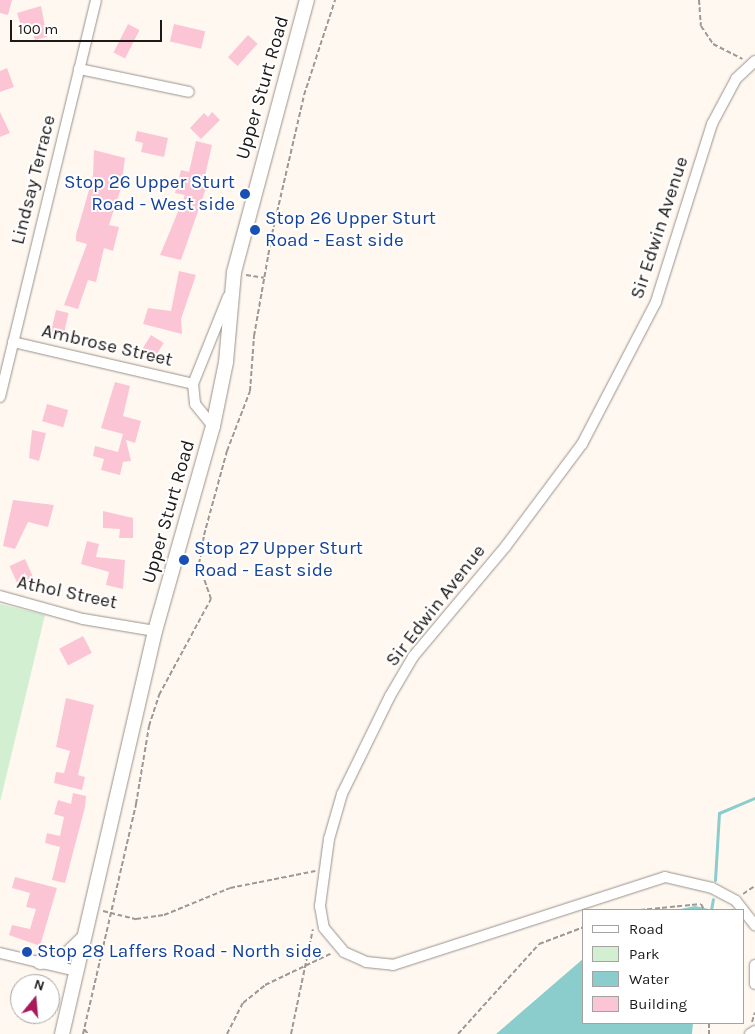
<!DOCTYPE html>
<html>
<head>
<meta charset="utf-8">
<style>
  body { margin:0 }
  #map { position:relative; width:755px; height:1034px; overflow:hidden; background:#fff8f1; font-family:Karla,sans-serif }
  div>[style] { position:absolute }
  .green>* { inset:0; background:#d2efd2 }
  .water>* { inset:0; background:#8bcccc }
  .stream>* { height:3px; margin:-1.5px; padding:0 1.5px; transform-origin:1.5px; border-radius:1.5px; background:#8bcccc }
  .building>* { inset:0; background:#fcc5d6; transform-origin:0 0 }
  .path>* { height:2px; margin-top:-1px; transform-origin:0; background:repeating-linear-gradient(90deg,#9e9894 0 5px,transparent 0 7.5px) }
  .roads { filter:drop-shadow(0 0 1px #99928a) drop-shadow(0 0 1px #99928a) }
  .minor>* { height:10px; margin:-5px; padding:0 5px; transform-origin:5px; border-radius:5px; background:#fff }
  .secondary>* { height:14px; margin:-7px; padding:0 7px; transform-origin:7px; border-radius:7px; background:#fff }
  .dots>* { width:14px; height:14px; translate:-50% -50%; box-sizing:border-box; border:2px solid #fff; border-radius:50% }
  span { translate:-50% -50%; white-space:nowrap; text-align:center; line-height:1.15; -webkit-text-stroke:4px #fff; paint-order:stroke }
  .street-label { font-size:19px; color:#1c1917 }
  .transit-label { font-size:19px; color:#164399 }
  .right { translate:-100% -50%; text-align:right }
  .left { translate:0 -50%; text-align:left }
  .legend { position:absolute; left:582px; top:909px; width:162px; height:115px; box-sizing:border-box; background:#fff; border:1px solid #a4a3a2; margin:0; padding:6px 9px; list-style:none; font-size:15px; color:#1c1917 }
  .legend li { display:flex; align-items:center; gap:10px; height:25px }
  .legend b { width:25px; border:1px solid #a4a3a2 }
  .north { position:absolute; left:10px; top:974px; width:50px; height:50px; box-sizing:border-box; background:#fff; border:1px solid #a4a3a2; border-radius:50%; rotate:17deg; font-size:14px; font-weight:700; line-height:20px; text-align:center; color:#1c1917 }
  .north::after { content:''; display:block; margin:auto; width:18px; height:22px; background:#a81a5a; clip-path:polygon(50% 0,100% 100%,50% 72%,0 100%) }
  .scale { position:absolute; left:10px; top:20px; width:152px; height:22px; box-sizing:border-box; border:2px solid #1c1917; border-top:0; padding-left:6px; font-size:15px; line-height:18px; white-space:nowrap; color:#1c1917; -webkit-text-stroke:4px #fff; paint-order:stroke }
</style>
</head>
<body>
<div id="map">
  <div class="green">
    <div style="clip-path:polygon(0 604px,45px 615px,0 802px)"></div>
  </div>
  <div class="water">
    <div style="clip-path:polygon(695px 906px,713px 910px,675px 910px,676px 910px)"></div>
    <div style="clip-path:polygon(584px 958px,584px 1023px,693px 1023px,692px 1034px,496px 1034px)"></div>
  </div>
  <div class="stream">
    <div style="left:715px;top:880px;width:67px;rotate:-86.6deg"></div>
    <div style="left:719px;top:813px;width:39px;rotate:-23deg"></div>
    <div style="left:711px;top:910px;width:11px;rotate:-80deg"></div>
  </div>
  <div class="building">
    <div style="clip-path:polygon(0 0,12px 0,8px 15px,0 13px)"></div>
    <div style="clip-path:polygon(41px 6px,47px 37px,35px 40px,30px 24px,21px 26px,17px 13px)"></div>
    <div style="left:128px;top:24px;width:13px;height:32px;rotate:27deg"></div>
    <div style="left:174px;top:24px;width:32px;height:18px;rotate:13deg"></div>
    <div style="left:248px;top:35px;width:13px;height:30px;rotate:42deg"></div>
    <div style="clip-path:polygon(7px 68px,14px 87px,0 92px,0 71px)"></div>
    <div style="clip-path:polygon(0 112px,10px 133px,0 137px)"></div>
    <div style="clip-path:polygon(212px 112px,220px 120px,201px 139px,190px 128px,204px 113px,208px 117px)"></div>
    <div style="clip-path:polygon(137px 131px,168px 138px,164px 157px,141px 152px,143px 143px,135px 141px)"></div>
    <div style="clip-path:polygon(196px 141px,212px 145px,205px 176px,210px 177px,181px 260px,160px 255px,185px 195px,175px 193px,181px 170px,189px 172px)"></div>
    <div style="clip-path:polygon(94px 150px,125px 158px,121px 188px,109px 225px,119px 227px,113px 251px,104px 248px,96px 282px,88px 280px,78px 309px,64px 305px,87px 244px,76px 241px,76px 235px,93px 176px)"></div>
    <div style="clip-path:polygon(179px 271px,196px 275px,181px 319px,182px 334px,143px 324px,148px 308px,171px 311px)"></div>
    <div style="left:56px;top:310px;width:13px;height:26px;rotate:13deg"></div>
    <div style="left:151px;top:335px;width:15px;height:18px;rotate:32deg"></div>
    <div style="clip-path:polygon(115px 382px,130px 386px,123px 416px,141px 421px,135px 443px,126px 440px,131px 461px,123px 462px,120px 475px,101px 470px,104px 459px,93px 456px,95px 446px,118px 452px,123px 434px,101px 428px)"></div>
    <div style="left:47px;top:404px;width:22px;height:18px;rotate:16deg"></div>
    <div style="clip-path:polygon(32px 430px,46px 433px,39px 461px,29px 458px)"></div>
    <div style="clip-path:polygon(13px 500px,54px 505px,48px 527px,28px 522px,15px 549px,3px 546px)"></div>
    <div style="clip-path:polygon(103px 511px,133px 518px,133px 538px,119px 538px,120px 529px,103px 528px)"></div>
    <div style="clip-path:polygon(87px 541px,99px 544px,96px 557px,125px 560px,123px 589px,106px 585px,109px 572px,81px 564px)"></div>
    <div style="left:25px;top:559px;width:24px;height:17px;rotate:66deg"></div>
    <div style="left:83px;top:636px;width:19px;height:27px;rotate:62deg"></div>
    <div style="clip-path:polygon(66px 698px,94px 705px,78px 775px,85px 777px,82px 790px,54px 783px,56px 772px,64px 773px,70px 751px,56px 747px)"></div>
    <div style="clip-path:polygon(73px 793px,86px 796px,85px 807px,65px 883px,52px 880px,60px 847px,45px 843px,47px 833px,60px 836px,64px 817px,54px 814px,58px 800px,71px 804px)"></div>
    <div style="clip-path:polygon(15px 877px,57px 888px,40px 946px,9px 935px,12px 925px,30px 929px,36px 909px,26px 907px,30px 893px,12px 888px)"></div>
  </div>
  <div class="path">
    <div style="left:699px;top:0;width:26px;rotate:86deg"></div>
    <div style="left:701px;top:26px;width:22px;rotate:56deg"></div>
    <div style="left:713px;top:44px;width:33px;rotate:27deg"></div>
    <div style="left:246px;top:275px;width:18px;rotate:9deg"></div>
    <div style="left:743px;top:894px;width:14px;rotate:-34deg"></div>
    <div style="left:640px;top:910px;width:61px;rotate:-5.6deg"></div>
    <div style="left:701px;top:904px;width:7px;rotate:63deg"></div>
    <div style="left:103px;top:911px;width:34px;rotate:14deg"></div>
    <div style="left:136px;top:919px;width:28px;rotate:-8deg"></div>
    <div style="left:164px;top:915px;width:71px;rotate:-22.2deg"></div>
    <div style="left:230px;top:888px;width:87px;rotate:-11.3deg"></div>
    <div style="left:752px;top:1022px;width:10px;rotate:-73deg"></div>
    <div style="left:709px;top:1023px;width:11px;rotate:90deg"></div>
    <div style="left:84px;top:1029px;width:6px;rotate:51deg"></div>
    <div style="left:83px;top:1034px;width:236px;rotate:-77deg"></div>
    <div style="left:136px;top:804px;width:79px;rotate:-80.5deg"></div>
    <div style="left:149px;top:726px;width:33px;rotate:-72deg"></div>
    <div style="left:159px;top:695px;width:109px;rotate:-61.6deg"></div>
    <div style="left:211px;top:599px;width:37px;rotate:-109deg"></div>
    <div style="left:199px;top:564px;width:29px;rotate:-80deg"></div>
    <div style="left:204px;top:535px;width:87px;rotate:-74.7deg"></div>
    <div style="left:227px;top:451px;width:64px;rotate:-69deg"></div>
    <div style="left:250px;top:391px;width:55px;rotate:-85.8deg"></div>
    <div style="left:254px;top:336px;width:104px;rotate:-80deg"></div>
    <div style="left:272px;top:234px;width:143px;rotate:-77deg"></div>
    <div style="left:304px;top:95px;width:100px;rotate:-71.9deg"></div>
    <div style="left:227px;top:1034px;width:35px;rotate:-63deg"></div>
    <div style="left:243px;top:1003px;width:28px;rotate:-39deg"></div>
    <div style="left:265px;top:985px;width:74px;rotate:-25.5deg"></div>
    <div style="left:291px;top:1034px;width:107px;rotate:-78.2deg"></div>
    <div style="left:458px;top:1034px;width:121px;rotate:-48deg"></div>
    <div style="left:539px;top:944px;width:48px;rotate:-20.7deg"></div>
  </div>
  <div class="roads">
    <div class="minor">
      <div style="left:755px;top:61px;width:26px;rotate:137deg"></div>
      <div style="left:736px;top:79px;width:51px;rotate:118.1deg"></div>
      <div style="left:712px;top:124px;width:187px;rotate:107.5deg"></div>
      <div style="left:656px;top:302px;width:160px;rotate:117.5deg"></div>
      <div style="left:582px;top:444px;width:127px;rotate:126.7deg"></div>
      <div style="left:506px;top:546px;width:145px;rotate:130deg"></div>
      <div style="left:413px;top:657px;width:45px;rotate:120.5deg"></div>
      <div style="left:390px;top:696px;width:109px;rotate:116.1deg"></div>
      <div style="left:342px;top:794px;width:47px;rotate:106.1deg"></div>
      <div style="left:329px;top:839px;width:68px;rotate:97.7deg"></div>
      <div style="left:320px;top:906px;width:22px;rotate:80deg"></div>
      <div style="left:324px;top:928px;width:31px;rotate:50deg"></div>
      <div style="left:344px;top:952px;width:24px;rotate:24deg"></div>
      <div style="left:366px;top:962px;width:27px;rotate:6deg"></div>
      <div style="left:393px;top:965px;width:286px;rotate:-17.9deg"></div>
      <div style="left:665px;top:877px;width:48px;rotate:13.2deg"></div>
      <div style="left:712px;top:888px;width:27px;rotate:28deg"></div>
      <div style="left:736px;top:901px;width:31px;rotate:52deg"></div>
      <div style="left:79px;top:69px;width:112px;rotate:11.8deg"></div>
      <div style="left:13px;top:342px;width:185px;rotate:13.1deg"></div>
      <div style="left:193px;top:384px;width:94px;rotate:-68.1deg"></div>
      <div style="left:193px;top:384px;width:20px;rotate:84deg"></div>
      <div style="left:195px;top:404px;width:28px;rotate:51deg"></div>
      <div style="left:0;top:397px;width:408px;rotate:-76.4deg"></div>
      <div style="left:0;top:596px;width:86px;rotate:15.5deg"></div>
      <div style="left:83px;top:619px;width:73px;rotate:9.5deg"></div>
      <div style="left:0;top:953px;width:78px;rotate:13.3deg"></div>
      <div style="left:755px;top:965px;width:19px;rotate:90deg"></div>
      <div style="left:750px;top:1034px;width:6px;rotate:-31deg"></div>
    </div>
    <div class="secondary">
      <div style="left:40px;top:962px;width:22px;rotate:-8deg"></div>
      <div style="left:62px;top:959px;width:28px;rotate:-44deg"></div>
      <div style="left:62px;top:1034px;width:414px;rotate:-77deg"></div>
      <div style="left:155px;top:631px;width:213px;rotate:-74.2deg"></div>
      <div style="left:213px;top:426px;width:65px;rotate:-78.5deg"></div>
      <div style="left:226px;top:362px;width:90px;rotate:-84.9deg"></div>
      <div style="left:234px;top:272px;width:282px;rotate:-75deg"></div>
    </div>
  </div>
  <div class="dots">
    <div style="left:245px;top:194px;background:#1a4fb4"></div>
    <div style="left:255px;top:230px;background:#1a4fb4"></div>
    <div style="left:184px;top:560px;background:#1a4fb4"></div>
    <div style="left:27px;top:952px;background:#1a4fb4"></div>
  </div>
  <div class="street-label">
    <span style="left:263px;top:88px;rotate:-74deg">Upper Sturt Road</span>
    <span style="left:34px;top:180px;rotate:-76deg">Lindsay Terrace</span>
    <span style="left:660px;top:228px;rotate:-72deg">Sir Edwin Avenue</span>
    <span style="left:107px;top:346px;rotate:13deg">Ambrose Street</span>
    <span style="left:169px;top:512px;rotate:-74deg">Upper Sturt Road</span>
    <span style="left:67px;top:593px;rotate:12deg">Athol Street</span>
    <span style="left:436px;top:606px;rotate:-52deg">Sir Edwin Avenue</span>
  </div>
  <div class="transit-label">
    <span class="right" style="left:235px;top:194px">Stop 26 Upper Sturt<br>Road - West side</span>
    <span class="left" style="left:265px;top:230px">Stop 26 Upper Sturt<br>Road - East side</span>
    <span class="left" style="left:194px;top:560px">Stop 27 Upper Sturt<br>Road - East side</span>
    <span class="left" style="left:37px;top:952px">Stop 28 Laffers Road - North side</span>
  </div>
  <ul class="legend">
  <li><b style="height:6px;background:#fff"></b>Road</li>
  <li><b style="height:14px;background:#d2efd2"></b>Park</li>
  <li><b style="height:14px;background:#8bcccc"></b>Water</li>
  <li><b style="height:14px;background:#fcc5d6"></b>Building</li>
  </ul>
  <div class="north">N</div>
  <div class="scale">100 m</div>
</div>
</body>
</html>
